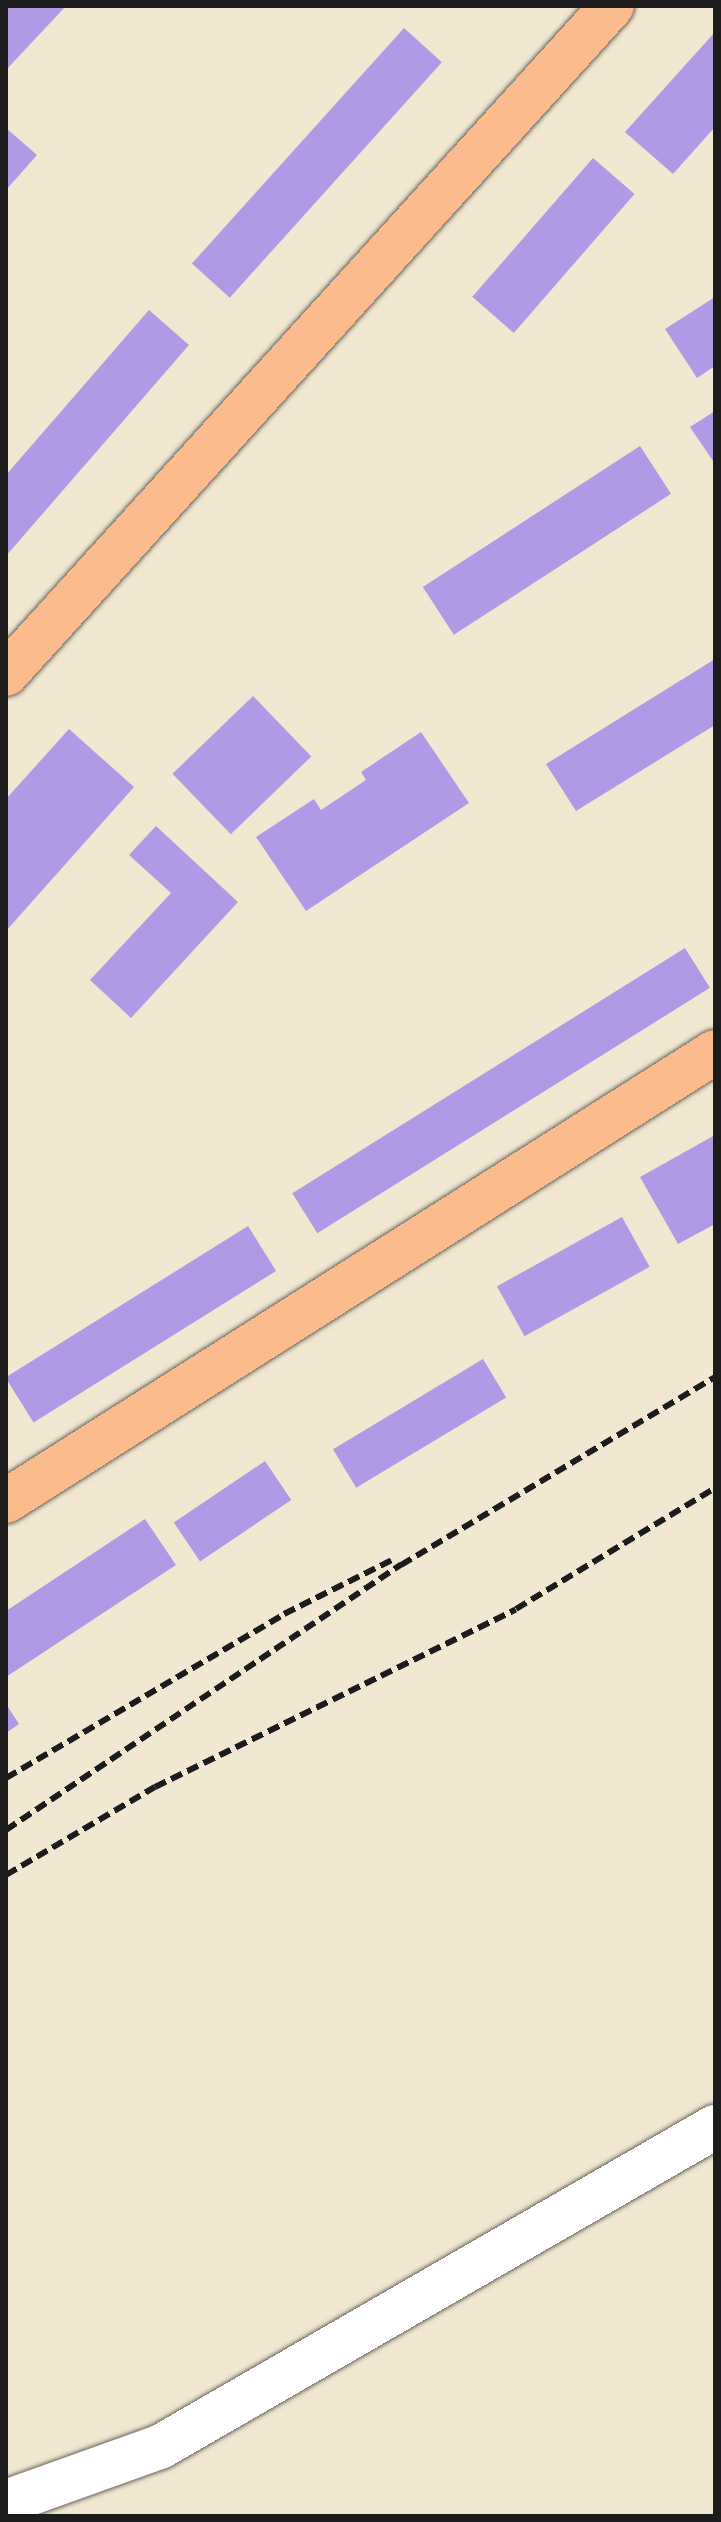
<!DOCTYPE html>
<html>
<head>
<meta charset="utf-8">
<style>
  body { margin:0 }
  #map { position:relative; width:721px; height:2522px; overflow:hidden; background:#f2e8d1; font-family:Delius,sans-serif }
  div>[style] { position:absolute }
  .building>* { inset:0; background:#b19ae5; transform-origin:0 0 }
  .roads { filter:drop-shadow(0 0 2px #67635b) drop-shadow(0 0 2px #67635b) }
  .minor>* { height:44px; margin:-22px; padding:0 22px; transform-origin:22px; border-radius:22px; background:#fff }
  .major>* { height:44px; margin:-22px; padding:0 22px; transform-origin:22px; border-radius:22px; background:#fbbb8d }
  .rail>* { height:6px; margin-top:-3px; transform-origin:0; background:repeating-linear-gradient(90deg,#1c1c1c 0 12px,transparent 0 18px) }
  span { translate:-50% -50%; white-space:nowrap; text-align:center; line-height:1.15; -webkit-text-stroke:7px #f7f3e8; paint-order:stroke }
  .frame { position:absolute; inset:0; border:8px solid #1c1c1c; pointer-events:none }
</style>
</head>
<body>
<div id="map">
  <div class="building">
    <div style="clip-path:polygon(6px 6px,66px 6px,6px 70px)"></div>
    <div style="left:404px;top:28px;width:51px;height:317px;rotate:42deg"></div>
    <div style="clip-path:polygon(715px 32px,715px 127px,673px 174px,625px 132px)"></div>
    <div style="clip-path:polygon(6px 128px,37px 155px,6px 190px)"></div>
    <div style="left:593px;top:158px;width:55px;height:184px;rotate:41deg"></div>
    <div style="clip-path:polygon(715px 297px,715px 366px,697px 378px,665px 329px)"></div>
    <div style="clip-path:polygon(149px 310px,189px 345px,6px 556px,6px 475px)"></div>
    <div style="clip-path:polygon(715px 411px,715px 464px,690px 427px)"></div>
    <div style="left:640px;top:446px;width:57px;height:259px;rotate:57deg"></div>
    <div style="clip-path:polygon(715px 659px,715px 725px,576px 811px,546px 764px)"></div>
    <div style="left:253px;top:696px;width:84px;height:112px;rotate:46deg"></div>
    <div style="clip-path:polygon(69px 729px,134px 787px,6px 931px,6px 799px)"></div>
    <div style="clip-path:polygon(421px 732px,469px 803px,306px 911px,256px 837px,314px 799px,321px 810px,366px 780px,361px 772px)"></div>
    <div style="clip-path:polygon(156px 826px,238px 902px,131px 1018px,90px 980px,171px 893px,129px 855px)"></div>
    <div style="left:685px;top:948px;width:47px;height:463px;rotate:58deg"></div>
    <div style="clip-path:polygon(715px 1135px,715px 1224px,678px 1244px,640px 1177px)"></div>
    <div style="left:622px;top:1217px;width:57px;height:143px;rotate:61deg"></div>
    <div style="left:248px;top:1226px;width:53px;height:286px;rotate:58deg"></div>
    <div style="left:483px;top:1359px;width:45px;height:175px;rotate:59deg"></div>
    <div style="left:265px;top:1461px;width:47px;height:110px;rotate:56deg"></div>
    <div style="clip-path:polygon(145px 1519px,176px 1565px,6px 1677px,6px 1611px)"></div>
    <div style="clip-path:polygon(6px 1704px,19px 1724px,6px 1733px)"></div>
  </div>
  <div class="roads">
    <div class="minor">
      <div style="left:6px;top:2502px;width:164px;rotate:-19.7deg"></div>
      <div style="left:160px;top:2447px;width:641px;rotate:-29.97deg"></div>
    </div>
    <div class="major">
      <div style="left:6px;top:674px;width:902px;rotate:-47.79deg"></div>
      <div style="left:6px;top:1501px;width:839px;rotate:-32.35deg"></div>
    </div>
  </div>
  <div class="rail">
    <div style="left:6px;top:1778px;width:323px;rotate:-30.5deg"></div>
    <div style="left:284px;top:1614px;width:121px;rotate:-26.6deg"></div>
    <div style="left:6px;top:1830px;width:476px;rotate:-33.9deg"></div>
    <div style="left:401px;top:1565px;width:366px;rotate:-30.9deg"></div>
    <div style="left:6px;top:1875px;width:173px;rotate:-30.6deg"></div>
    <div style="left:155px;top:1787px;width:402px;rotate:-26.2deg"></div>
    <div style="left:516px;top:1609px;width:233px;rotate:-31.3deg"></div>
  </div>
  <div class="frame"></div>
</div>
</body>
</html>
